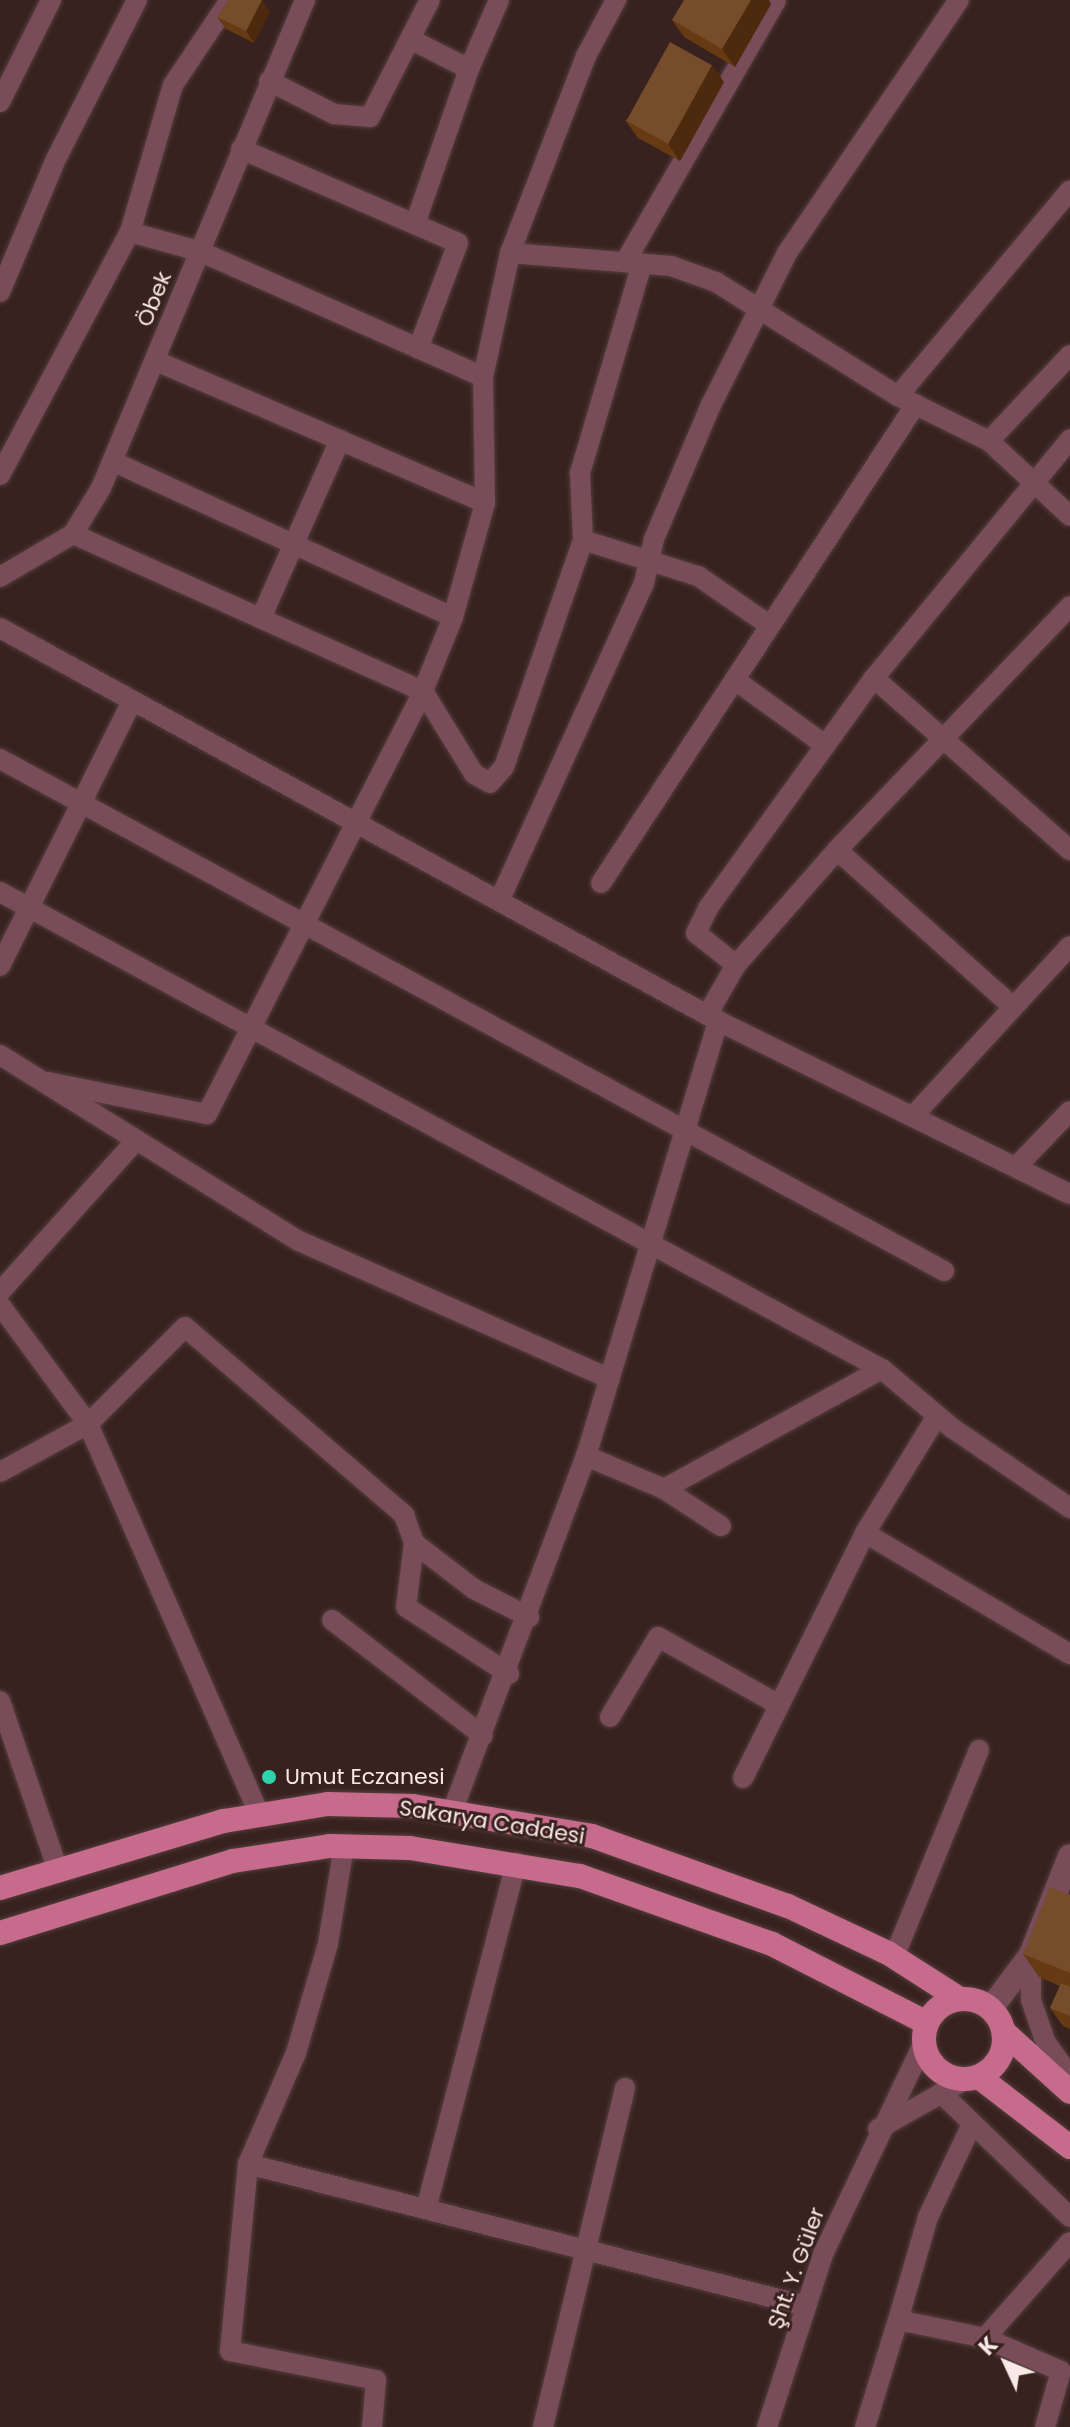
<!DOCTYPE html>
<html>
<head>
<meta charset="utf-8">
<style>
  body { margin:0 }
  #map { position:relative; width:1070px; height:2427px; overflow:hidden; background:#38221f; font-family:Poppins,sans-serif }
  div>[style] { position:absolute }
  .roads { filter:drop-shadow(0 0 2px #533e3b) drop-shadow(0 0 2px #533e3b) }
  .minor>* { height:20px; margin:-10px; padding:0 10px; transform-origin:10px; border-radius:10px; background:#794c5a }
  .tertiary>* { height:24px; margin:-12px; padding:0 12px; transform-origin:12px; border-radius:12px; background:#794c5a }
  .primary>* { height:24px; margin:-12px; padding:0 12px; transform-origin:12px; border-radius:12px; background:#c76b8c }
  .primary>.ring { margin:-12px; padding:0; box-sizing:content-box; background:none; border:24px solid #c76b8c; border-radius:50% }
  .wall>* { inset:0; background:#663a13 }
  .shaded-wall>* { inset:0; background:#4d290e }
  .building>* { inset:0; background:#764d2a; transform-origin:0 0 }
  .dots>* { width:22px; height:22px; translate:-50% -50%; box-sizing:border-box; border:4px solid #38221f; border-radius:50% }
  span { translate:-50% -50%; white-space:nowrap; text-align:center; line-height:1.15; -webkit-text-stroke:6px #38221f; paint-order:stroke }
  .street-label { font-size:22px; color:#f8e9e6 }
  .poi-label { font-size:22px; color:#f8e9e6 }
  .left { translate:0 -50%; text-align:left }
  .north { position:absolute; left:966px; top:2323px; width:80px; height:80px; -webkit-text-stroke:6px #38221f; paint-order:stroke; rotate:314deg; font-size:22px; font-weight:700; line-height:32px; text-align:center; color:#f8e9e6 }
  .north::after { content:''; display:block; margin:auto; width:28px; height:36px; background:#f8e9e6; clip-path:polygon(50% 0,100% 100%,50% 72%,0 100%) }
</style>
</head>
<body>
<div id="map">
  <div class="roads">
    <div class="minor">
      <div style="left:410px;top:39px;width:66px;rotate:27deg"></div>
      <div style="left:469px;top:69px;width:75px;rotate:-66.5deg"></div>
      <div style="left:269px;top:81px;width:73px;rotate:26.9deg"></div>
      <div style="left:334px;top:114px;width:36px;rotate:5deg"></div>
      <div style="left:370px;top:117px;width:131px;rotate:-62.9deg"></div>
      <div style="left:0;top:102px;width:114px;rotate:-63.4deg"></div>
      <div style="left:241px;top:149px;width:236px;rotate:23.4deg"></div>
      <div style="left:458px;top:243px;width:113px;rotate:110.7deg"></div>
      <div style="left:415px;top:224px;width:164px;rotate:-70.8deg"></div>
      <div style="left:130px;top:232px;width:72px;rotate:15.4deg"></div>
      <div style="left:199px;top:251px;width:311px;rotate:23.9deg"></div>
      <div style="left:510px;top:253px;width:162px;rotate:4.6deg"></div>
      <div style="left:671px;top:266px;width:48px;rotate:19.6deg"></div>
      <div style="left:716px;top:282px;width:215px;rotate:32.1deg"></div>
      <div style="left:898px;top:396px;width:102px;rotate:26.3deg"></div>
      <div style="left:989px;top:441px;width:110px;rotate:42.8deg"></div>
      <div style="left:625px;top:262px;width:302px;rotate:-60deg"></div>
      <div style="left:0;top:292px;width:144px;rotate:-67.2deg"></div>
      <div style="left:56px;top:159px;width:178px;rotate:-63deg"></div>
      <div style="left:156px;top:361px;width:358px;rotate:23.3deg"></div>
      <div style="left:898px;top:396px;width:268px;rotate:-50.1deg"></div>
      <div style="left:989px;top:441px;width:118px;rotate:-46.7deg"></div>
      <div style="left:114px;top:462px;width:373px;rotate:24.6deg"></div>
      <div style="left:0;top:475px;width:276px;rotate:-61.9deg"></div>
      <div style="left:130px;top:232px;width:153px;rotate:-73.7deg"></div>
      <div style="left:173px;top:85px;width:102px;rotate:-56.2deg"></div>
      <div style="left:73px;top:534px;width:384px;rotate:24.2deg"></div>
      <div style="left:423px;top:691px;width:97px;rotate:58.4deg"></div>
      <div style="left:474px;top:774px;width:18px;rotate:29deg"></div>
      <div style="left:490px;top:783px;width:21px;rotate:-49deg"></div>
      <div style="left:504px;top:767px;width:240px;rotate:-70.8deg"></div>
      <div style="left:583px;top:540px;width:67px;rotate:-92.6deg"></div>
      <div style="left:580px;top:473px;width:218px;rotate:-73.5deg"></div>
      <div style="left:583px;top:540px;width:121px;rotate:17.4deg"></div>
      <div style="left:698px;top:576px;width:86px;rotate:34.6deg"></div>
      <div style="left:0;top:577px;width:85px;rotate:-30.5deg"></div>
      <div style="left:73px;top:534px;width:54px;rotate:-58.7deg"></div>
      <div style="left:101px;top:488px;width:529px;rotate:-67.31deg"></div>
      <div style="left:261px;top:618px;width:195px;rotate:-66.1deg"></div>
      <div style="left:0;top:628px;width:819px;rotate:28.69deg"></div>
      <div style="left:718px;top:1021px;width:392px;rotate:26.2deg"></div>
      <div style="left:874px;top:678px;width:261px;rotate:41.3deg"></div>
      <div style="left:735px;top:680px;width:111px;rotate:35.8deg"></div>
      <div style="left:0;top:759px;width:1074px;rotate:28.47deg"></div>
      <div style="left:837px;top:850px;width:236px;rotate:41.7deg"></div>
      <div style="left:601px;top:883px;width:573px;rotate:-56.67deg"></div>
      <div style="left:0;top:892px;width:1003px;rotate:28.41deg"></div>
      <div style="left:882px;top:1369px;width:249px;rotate:151.2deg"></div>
      <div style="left:500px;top:899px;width:347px;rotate:-65.5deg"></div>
      <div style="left:644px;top:583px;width:45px;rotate:-77.2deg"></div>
      <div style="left:654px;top:539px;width:146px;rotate:-67deg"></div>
      <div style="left:711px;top:405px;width:170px;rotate:-63.4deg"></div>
      <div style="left:787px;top:253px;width:306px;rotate:-55.8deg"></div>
      <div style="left:736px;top:965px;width:51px;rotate:-141.3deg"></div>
      <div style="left:696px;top:933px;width:28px;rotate:-64deg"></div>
      <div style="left:708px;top:908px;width:284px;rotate:-54.2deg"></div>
      <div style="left:874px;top:678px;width:309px;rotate:-50.6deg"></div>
      <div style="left:0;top:966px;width:296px;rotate:-63.5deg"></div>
      <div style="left:707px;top:1015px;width:58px;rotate:-59.9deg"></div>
      <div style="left:736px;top:965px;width:153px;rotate:-48.7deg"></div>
      <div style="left:837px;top:850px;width:337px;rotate:-46.3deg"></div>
      <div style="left:0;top:1055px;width:350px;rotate:31.9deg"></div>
      <div style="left:297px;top:1240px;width:342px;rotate:23.9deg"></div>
      <div style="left:48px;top:1082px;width:162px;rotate:11.4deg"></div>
      <div style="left:207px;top:1114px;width:475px;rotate:-62.9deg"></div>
      <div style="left:423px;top:691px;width:80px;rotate:-67.9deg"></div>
      <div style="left:453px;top:617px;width:118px;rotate:-74.3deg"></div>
      <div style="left:485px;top:503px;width:126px;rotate:-90.9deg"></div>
      <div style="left:483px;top:377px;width:127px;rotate:-77.7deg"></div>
      <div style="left:510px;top:253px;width:211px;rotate:-68.9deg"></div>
      <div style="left:586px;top:56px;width:64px;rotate:-61.8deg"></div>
      <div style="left:913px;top:1116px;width:231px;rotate:-47.3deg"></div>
      <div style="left:1017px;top:1166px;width:76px;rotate:-46.1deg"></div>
      <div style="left:0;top:1292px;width:199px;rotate:-48.1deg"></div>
      <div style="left:0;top:1305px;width:148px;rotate:53.5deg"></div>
      <div style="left:88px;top:1424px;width:427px;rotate:66.3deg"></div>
      <div style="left:882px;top:1369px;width:92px;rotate:40.1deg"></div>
      <div style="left:952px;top:1428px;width:143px;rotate:34.1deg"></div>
      <div style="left:586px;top:1456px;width:85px;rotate:22.9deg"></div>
      <div style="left:664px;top:1489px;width:68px;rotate:33deg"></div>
      <div style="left:0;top:1472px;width:100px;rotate:-28.6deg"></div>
      <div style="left:88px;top:1424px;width:137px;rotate:-45deg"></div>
      <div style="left:185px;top:1327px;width:289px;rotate:40.6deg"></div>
      <div style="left:404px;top:1515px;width:30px;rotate:70deg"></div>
      <div style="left:414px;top:1543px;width:76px;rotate:37.5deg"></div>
      <div style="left:474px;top:1589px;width:62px;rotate:27deg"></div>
      <div style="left:865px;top:1533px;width:238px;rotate:30.6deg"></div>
      <div style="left:414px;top:1543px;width:64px;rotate:97.1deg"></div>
      <div style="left:406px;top:1607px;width:123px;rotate:33deg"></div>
      <div style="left:332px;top:1620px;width:190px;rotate:37.5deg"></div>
      <div style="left:0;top:1701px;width:179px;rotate:71.1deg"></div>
      <div style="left:610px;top:1717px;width:93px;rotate:-59deg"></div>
      <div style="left:658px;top:1637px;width:139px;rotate:29.3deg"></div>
      <div style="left:743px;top:1778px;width:274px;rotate:-63.5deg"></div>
      <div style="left:865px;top:1533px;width:137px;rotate:-58.4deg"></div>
      <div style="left:452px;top:1812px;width:380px;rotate:-69.4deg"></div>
      <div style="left:586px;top:1456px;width:455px;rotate:-73.1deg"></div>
      <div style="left:344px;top:1846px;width:99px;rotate:99.3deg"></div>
      <div style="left:328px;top:1944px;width:114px;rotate:106.4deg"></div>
      <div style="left:296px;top:2053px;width:121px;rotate:113.4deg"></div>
      <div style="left:248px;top:2164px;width:188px;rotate:95.5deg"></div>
      <div style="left:230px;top:2351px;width:149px;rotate:11.2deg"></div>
      <div style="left:376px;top:2380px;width:47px;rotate:94.9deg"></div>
      <div style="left:1031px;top:1955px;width:45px;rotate:90deg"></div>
      <div style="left:1031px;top:2000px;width:46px;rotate:70.8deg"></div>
      <div style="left:1046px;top:2043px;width:41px;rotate:54deg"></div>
      <div style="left:894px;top:1957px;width:224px;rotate:-67.7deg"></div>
      <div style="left:941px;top:2093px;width:179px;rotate:43.9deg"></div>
      <div style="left:972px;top:2124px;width:103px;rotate:115.3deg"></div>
      <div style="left:928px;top:2217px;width:107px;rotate:106.2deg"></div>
      <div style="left:898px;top:2320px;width:89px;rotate:11.7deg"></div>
      <div style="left:985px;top:2338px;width:128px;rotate:-48.5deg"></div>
      <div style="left:878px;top:2129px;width:100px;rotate:-29.4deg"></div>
      <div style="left:248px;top:2164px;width:576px;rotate:14.28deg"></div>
      <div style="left:426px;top:2209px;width:358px;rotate:-75.4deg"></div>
      <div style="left:985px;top:2338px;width:83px;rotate:23.5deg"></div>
      <div style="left:1061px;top:2371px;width:58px;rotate:105.9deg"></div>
      <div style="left:543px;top:2427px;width:349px;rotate:-76.4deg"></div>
      <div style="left:767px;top:2427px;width:184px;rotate:-72deg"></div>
      <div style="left:824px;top:2252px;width:233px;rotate:-64.5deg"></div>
      <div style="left:865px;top:2427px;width:112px;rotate:-72.9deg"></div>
    </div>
    <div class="tertiary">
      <div style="left:991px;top:2008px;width:66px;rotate:-53deg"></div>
      <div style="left:1031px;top:1955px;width:106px;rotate:-68.5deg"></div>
    </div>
    <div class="primary">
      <div style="left:0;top:1888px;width:234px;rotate:-16.7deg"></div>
      <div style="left:224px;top:1821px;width:105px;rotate:-9.3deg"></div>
      <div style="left:328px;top:1804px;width:85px;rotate:1.3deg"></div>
      <div style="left:413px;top:1806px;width:181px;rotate:9.5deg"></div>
      <div style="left:592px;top:1836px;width:208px;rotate:19.7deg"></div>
      <div style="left:788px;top:1906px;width:110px;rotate:25.2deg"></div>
      <div style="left:888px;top:1953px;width:85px;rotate:32.6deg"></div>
      <div style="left:0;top:1933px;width:244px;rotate:-17.2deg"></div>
      <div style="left:233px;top:1861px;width:98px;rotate:-8.8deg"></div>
      <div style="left:330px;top:1846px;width:80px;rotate:1.4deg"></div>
      <div style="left:410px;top:1848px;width:172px;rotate:9.4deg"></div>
      <div style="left:580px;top:1876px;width:204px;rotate:19.5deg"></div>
      <div style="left:772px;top:1944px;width:174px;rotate:27deg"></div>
      <div class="ring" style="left:924px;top:1999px;width:56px;height:56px"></div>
      <div style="left:1005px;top:2033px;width:88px;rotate:42.2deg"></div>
      <div style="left:979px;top:2077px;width:115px;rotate:37.6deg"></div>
    </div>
  </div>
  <div class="wall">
    <div style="clip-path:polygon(771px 4px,735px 67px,684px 37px,672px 20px)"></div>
    <div style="clip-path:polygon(270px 12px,254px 43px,226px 29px,217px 17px)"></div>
    <div style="clip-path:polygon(724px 82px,680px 161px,638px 138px,625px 120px)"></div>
    <div style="clip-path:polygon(1070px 1895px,1070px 2029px,1063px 2026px,1050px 2008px,1060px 1986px,1039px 1977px,1023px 1954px)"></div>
  </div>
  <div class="shaded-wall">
    <div style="clip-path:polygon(262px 0,270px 12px,254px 43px,246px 31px)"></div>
    <div style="clip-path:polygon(751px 0,769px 0,771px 4px,735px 67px,722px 49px)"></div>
    <div style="clip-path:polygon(712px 65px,724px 82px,680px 161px,668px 144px)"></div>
  </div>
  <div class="building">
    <div style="clip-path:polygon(228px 0,262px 0,246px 31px,217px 17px)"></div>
    <div style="clip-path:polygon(684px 0,751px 0,722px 49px,672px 20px)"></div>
    <div style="left:670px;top:42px;width:48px;height:90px;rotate:29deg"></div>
    <div style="clip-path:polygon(1050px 1887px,1070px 1895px,1070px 1973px,1023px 1954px)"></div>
    <div style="clip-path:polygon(1061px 1983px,1070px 1987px,1070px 2016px,1050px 2008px)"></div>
  </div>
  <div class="dots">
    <div style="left:269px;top:1777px;background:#2fd4aa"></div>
  </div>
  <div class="street-label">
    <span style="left:154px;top:299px;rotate:-68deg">Öbek</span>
    <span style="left:492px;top:1822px;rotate:9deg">Sakarya Caddesi</span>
    <span style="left:796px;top:2268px;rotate:-70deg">Şht. Y. Güler</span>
  </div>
  <div class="poi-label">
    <span class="left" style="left:285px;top:1777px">Umut Eczanesi</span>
  </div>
  <div class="north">K</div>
</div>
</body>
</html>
